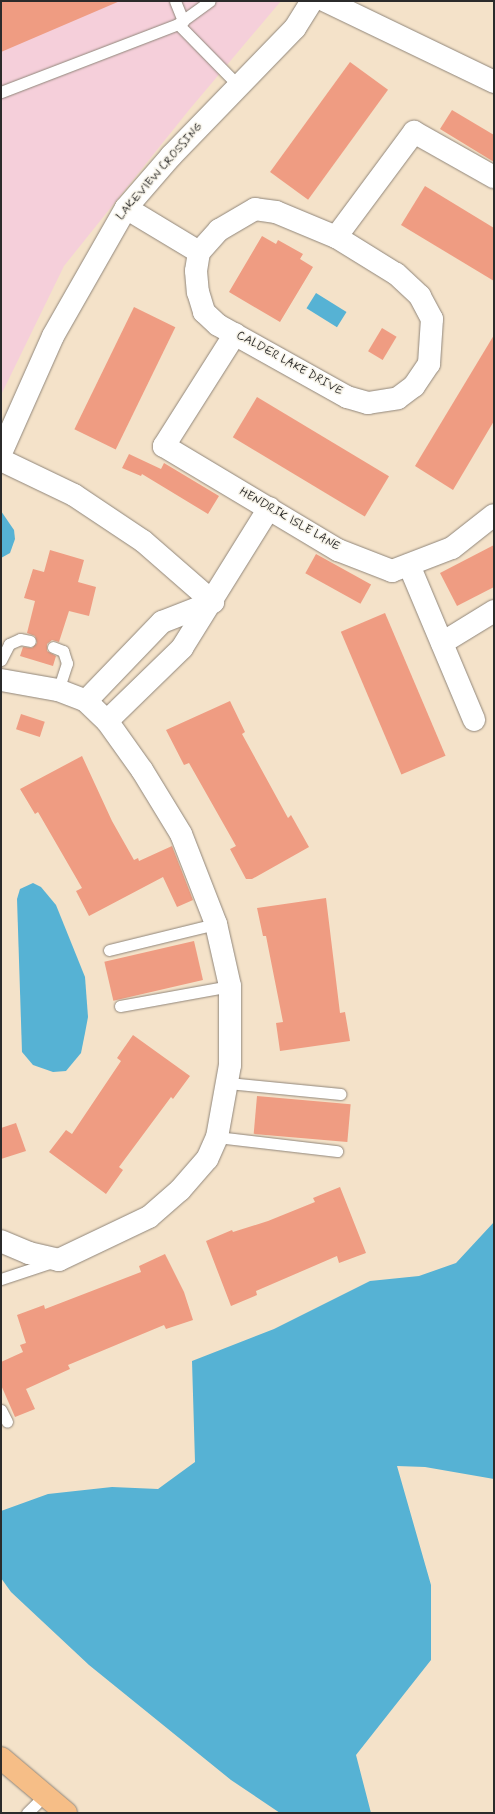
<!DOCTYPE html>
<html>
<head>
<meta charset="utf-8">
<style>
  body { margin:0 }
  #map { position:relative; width:495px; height:1814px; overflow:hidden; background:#f4e2c9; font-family:Mynerve,sans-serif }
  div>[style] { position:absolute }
  .built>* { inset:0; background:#f5cfda }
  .water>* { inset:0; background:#56b2d4; transform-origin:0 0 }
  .building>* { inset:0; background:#ef9c82; transform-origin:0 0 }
  .roads { filter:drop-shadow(0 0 1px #90867a) drop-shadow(0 0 1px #90867a) }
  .lane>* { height:11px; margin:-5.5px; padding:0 5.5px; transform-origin:5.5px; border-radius:5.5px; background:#fff }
  .street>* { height:22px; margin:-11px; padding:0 11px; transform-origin:11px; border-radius:11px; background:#fff }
  .highway>* { height:22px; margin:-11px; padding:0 11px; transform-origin:11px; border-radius:11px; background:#f6be87 }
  span { translate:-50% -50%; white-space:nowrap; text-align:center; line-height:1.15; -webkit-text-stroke:3px #f7f3e8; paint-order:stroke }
  .street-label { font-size:12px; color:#2b2b2b }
  .frame { position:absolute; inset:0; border:2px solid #2b2b2b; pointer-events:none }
</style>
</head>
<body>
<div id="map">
  <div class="built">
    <div style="clip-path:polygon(1px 1px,281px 1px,189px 110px,64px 266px,1px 395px)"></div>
  </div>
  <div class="water">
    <div style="left:316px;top:293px;width:36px;height:18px;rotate:32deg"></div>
    <div style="clip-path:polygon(1px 511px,14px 530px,15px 539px,10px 553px,1px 558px)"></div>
    <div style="clip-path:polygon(33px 883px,41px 887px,56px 905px,85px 977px,88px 1017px,85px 1033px,81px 1053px,66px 1071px,53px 1072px,33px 1065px,22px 1052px,17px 899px,20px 889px)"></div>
    <div style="clip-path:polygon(494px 1222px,494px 1479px,425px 1467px,397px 1466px,431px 1585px,431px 1660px,356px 1755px,371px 1813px,280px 1813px,231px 1780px,89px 1665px,11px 1592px,1px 1578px,1px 1511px,48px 1494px,112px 1487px,158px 1489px,195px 1462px,192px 1361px,274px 1329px,370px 1281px,419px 1276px,456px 1263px)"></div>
  </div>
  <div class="building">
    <div style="clip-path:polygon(1px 1px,120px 1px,1px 52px)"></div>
    <div style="left:350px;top:62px;width:47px;height:136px;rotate:36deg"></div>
    <div style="clip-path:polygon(452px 110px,494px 135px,494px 162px,440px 129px)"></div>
    <div style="clip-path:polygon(425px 186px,494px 228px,494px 281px,401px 225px)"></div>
    <div style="clip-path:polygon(262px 236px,276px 244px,278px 240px,303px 254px,300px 259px,313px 267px,280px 322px,229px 292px)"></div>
    <div style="left:134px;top:307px;width:46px;height:136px;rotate:26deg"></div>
    <div style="left:382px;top:328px;width:17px;height:27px;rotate:31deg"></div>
    <div style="clip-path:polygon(494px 335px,494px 421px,453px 490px,415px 466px)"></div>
    <div style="left:257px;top:397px;width:154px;height:47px;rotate:31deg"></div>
    <div style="clip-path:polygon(129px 454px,161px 469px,164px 463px,219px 496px,208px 514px,142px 474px,141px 476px,122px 468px)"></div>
    <div style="clip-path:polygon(494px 545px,494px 587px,457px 606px,440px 573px)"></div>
    <div style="clip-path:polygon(50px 550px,84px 560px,78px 582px,96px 587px,89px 616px,69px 611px,59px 642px,52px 640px,47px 644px,47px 651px,56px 656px,53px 666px,20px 656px,23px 647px,32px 648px,37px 643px,35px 636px,27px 633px,35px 601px,24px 598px,33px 569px,44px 572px)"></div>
    <div style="left:316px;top:554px;width:63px;height:22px;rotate:29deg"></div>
    <div style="left:385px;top:613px;width:155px;height:48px;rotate:67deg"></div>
    <div style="clip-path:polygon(230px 701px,245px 732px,242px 734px,288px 818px,291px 815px,309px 847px,252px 879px,246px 879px,230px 849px,236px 846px,189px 763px,184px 765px,166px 730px)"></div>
    <div style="left:21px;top:714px;width:25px;height:16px;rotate:18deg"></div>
    <div style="clip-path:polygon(82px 756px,112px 821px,134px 860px,138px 858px,139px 861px,172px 846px,193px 900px,177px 907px,163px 877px,89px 916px,76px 891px,82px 888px,38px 812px,35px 814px,20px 789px)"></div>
    <div style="clip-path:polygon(326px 898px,340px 1013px,345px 1012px,350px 1041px,280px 1051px,276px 1023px,283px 1022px,266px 936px,263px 936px,257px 908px)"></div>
    <div style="left:194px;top:941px;width:40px;height:92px;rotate:77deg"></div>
    <div style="clip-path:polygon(133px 1035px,190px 1076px,173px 1099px,171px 1097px,119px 1167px,123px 1170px,106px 1194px,49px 1152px,66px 1130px,72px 1134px,121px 1061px,117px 1058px)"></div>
    <div style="left:257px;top:1096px;width:94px;height:38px;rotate:5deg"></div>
    <div style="clip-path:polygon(16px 1123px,26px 1151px,1px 1159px,1px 1128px)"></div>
    <div style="clip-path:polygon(340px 1187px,366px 1253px,339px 1263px,337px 1256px,256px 1291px,257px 1295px,231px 1306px,206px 1241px,232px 1230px,233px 1232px,268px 1221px,315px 1202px,313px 1198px)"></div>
    <div style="clip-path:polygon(165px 1254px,184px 1292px,193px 1320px,166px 1329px,164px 1325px,68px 1365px,70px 1369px,26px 1389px,35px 1409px,15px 1417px,1px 1385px,1px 1362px,23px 1352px,20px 1345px,26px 1343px,17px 1315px,44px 1305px,45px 1309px,141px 1272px,139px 1266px)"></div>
  </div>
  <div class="roads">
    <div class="lane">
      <div style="left:175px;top:1px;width:22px;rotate:68deg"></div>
      <div style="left:178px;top:24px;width:39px;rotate:-36deg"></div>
      <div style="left:1px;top:92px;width:190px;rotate:-21deg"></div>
      <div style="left:178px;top:24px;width:87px;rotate:45.5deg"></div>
      <div style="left:53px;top:647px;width:11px;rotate:22deg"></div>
      <div style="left:63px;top:651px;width:13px;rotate:72deg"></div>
      <div style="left:67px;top:663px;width:28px;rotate:108deg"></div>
      <div style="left:1px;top:660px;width:18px;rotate:-63deg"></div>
      <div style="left:9px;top:644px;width:12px;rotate:-24deg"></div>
      <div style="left:20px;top:639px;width:10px;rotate:11deg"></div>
      <div style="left:109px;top:950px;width:110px;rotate:-13.7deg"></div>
      <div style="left:120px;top:1006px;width:112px;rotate:-10.3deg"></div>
      <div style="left:228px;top:1083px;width:113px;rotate:5.6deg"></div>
      <div style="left:217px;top:1137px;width:121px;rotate:6.7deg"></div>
      <div style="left:1px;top:1279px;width:54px;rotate:-18.4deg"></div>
      <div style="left:1px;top:1410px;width:13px;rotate:63deg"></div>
      <div style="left:27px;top:1813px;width:25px;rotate:-45deg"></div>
    </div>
    <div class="street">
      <div style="left:326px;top:1px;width:187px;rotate:25.7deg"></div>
      <div style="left:126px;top:208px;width:85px;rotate:31.1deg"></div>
      <div style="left:199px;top:252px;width:19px;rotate:99deg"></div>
      <div style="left:196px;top:271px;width:21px;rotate:85deg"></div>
      <div style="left:198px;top:292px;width:21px;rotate:73deg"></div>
      <div style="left:204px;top:312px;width:19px;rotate:43deg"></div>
      <div style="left:218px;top:325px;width:148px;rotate:29.2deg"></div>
      <div style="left:347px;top:397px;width:22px;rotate:16deg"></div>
      <div style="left:368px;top:403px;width:30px;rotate:-9deg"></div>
      <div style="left:398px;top:398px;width:20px;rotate:-37deg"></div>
      <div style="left:414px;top:386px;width:27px;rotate:-56deg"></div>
      <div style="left:429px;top:364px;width:45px;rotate:-86.2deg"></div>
      <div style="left:432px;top:319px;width:26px;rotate:-118deg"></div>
      <div style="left:420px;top:296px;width:33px;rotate:-137deg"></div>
      <div style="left:396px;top:274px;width:70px;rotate:-148.3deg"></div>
      <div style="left:336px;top:237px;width:65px;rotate:-157.4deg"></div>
      <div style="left:276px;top:212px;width:21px;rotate:-172deg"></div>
      <div style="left:255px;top:209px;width:42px;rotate:149.7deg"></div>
      <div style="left:219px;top:230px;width:30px;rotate:132deg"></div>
      <div style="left:336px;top:237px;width:131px;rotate:-53.4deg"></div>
      <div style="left:414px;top:132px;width:92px;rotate:29.4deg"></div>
      <div style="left:235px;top:334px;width:133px;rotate:122.4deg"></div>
      <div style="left:164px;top:446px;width:203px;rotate:30.9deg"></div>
      <div style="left:338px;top:550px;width:58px;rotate:21.3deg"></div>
      <div style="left:392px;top:571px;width:64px;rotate:-21deg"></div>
      <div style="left:452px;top:548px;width:53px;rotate:-38.2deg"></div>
      <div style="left:1px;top:453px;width:128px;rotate:-66deg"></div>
      <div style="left:53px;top:336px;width:147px;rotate:-60.3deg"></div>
      <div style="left:126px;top:208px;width:69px;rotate:-49.1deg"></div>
      <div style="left:171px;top:156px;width:178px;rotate:-45.9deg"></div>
      <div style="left:295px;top:28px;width:32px;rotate:-58deg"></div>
      <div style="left:1px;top:460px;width:81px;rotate:25.6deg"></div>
      <div style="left:74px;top:495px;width:83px;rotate:33.7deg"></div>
      <div style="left:143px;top:541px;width:93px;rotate:41.1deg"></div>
      <div style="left:409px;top:565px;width:168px;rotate:67.2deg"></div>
      <div style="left:442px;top:643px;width:61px;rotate:-31.6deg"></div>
      <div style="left:1px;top:680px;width:58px;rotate:10deg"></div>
      <div style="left:58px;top:690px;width:30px;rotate:21deg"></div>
      <div style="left:86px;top:701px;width:29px;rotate:44deg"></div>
      <div style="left:107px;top:721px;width:60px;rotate:54.5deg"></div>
      <div style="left:142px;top:770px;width:75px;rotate:58.6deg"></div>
      <div style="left:181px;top:834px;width:97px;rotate:68.7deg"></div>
      <div style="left:216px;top:924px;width:64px;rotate:77.3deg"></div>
      <div style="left:230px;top:986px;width:79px;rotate:90deg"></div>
      <div style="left:230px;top:1065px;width:73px;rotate:100.2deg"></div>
      <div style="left:217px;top:1137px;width:24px;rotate:114deg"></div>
      <div style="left:207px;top:1159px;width:41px;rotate:131.1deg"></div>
      <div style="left:180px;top:1190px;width:41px;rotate:138.9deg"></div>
      <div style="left:149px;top:1217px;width:100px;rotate:154.5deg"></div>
      <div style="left:59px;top:1260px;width:31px;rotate:-167deg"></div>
      <div style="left:29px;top:1253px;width:30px;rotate:-157deg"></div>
      <div style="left:86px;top:701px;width:110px;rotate:-46.1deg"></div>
      <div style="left:162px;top:622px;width:55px;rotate:-21.4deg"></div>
      <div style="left:107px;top:721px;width:105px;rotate:-44.2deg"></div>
      <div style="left:182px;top:648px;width:165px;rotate:-58.1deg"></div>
    </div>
    <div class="highway">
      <div style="left:1px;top:1758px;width:85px;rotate:40.2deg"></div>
    </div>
  </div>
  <div class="street-label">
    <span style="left:160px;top:172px;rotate:-49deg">LAKEVIEW CROSSING</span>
    <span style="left:289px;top:364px;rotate:29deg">CALDER LAKE DRIVE</span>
    <span style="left:289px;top:520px;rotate:30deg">HENDRIK ISLE LANE</span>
  </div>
  <div class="frame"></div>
</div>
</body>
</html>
